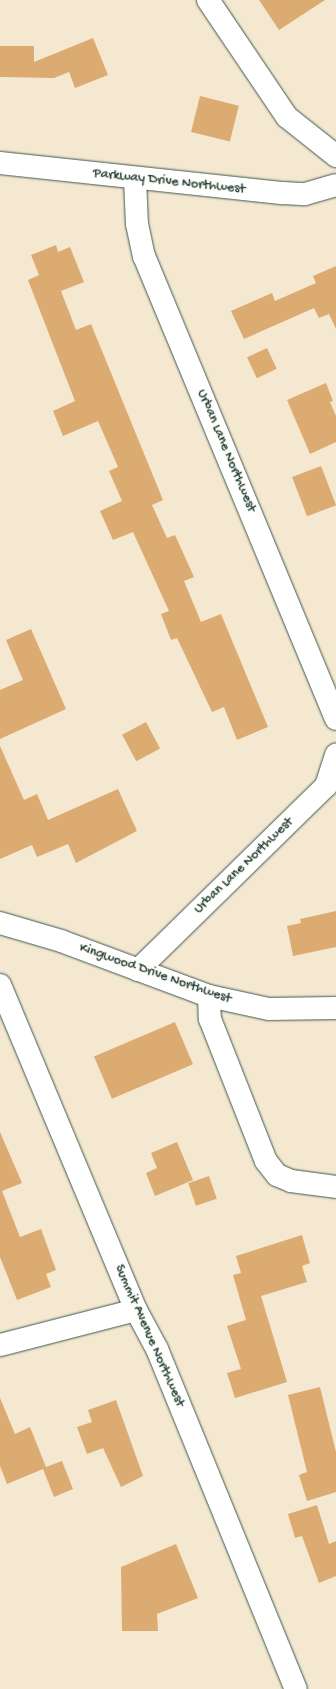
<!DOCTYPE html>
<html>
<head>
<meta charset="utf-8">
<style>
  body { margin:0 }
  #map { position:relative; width:336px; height:1689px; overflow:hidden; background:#f4e8d1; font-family:"Gochi Hand",sans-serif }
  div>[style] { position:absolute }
  .building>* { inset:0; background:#dcab71; transform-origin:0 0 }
  .roads { filter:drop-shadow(0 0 1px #3f574c) drop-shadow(0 0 1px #3f574c) }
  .minor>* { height:22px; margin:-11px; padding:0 11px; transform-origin:11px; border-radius:11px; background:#fff }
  span { translate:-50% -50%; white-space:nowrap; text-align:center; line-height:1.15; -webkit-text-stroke:3px #fdfcf7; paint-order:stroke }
  .street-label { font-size:14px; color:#1f3d34 }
</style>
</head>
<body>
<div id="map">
  <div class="building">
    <div style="clip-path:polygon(259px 0,325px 0,279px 30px)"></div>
    <div style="clip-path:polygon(93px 38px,108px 75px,75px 88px,69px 72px,54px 78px,0 77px,0 46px,34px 46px,34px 62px)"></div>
    <div style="left:200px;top:96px;width:40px;height:37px;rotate:14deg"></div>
    <div style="clip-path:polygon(56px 245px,58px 252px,70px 247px,84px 282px,61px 291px,76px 330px,91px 324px,163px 500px,152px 505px,167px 538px,175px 535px,194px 577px,184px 581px,201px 622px,221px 614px,268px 727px,237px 740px,224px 707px,212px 712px,177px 638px,171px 640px,161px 614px,169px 611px,133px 532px,113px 540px,100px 511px,122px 501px,109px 471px,118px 467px,98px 421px,63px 436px,53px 411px,75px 401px,28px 280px,39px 275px,31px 255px)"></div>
    <div style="clip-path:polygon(336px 266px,336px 329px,329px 314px,319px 318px,314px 308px,244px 339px,231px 311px,272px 293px,275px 301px,316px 283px,313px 276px)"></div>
    <div style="left:267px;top:348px;width:23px;height:22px;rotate:65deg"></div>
    <div style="clip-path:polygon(326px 383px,333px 401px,330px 402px,336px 416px,336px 442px,310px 454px,287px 400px)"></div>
    <div style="left:321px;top:466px;width:42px;height:31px;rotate:69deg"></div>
    <div style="clip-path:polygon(31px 629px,66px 709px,0 739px,0 690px,23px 680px,6px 640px)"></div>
    <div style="left:146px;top:722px;width:30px;height:27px;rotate:62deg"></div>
    <div style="clip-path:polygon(0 746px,24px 800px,37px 794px,48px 820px,118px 789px,137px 831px,76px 863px,68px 844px,37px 857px,32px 845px,0 859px)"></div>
    <div style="clip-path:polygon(336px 911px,336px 947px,293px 956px,287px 926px,301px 923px,300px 919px)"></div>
    <div style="left:175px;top:1022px;width:46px;height:88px;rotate:67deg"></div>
    <div style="clip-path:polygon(0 1132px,22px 1183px,2px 1191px,20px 1237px,41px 1229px,56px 1270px,46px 1274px,51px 1287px,17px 1300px,0 1257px)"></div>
    <div style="clip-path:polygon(177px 1142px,193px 1180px,155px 1196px,146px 1173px,157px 1168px,151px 1153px)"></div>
    <div style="left:209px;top:1176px;width:24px;height:22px;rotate:71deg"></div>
    <div style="clip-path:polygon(302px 1235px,310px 1263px,302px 1266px,307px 1282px,261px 1296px,287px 1382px,235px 1398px,227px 1373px,241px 1369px,227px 1326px,246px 1320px,233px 1275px,241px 1273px,236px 1256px)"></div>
    <div style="clip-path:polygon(320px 1387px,336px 1452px,336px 1492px,307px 1501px,299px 1475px,307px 1472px,288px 1395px)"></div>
    <div style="clip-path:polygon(0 1398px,15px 1434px,30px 1427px,46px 1467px,62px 1461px,73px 1489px,54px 1497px,43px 1469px,7px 1484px,0 1466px)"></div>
    <div style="clip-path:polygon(116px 1400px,143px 1476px,121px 1487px,103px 1448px,87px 1454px,77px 1427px,92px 1422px,88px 1410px)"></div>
    <div style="clip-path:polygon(317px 1505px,329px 1544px,336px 1541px,336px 1576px,319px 1583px,302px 1536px,295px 1538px,288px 1514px)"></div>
    <div style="clip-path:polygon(176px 1544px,198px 1598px,157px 1614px,158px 1631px,122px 1631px,121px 1567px)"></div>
  </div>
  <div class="roads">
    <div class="minor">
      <div style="left:208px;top:0;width:141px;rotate:56deg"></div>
      <div style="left:287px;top:117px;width:63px;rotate:38.5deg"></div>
      <div style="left:0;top:163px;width:285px;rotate:6.1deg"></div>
      <div style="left:283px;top:193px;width:22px;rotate:3deg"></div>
      <div style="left:305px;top:194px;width:32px;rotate:-16deg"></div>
      <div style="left:135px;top:179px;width:45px;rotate:87.5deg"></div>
      <div style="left:137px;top:224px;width:33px;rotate:78deg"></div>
      <div style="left:144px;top:256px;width:501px;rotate:67.48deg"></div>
      <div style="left:0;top:923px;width:64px;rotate:16.4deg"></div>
      <div style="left:61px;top:941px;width:158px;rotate:20.4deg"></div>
      <div style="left:209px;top:996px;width:61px;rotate:12.2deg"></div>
      <div style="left:269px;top:1009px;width:67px;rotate:-0.9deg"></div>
      <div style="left:138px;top:970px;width:263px;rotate:-44.4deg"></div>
      <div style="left:326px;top:786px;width:33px;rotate:-72deg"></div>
      <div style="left:0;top:985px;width:352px;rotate:67.3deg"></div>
      <div style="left:136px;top:1310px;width:44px;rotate:61.7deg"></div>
      <div style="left:157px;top:1349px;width:367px;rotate:67.8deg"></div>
      <div style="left:209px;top:996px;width:23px;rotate:88deg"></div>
      <div style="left:210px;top:1019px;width:153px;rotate:68.5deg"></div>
      <div style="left:266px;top:1161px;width:18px;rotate:52deg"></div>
      <div style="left:277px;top:1175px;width:15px;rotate:23deg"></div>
      <div style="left:291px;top:1181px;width:45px;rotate:7.6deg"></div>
      <div style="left:0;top:1345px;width:140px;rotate:-14.4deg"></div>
    </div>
  </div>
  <div class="street-label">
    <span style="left:169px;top:182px;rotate:6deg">Parkway Drive Northwest</span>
    <span style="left:226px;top:451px;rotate:67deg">Urban Lane Northwest</span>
    <span style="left:244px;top:866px;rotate:-44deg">Urban Lane Northwest</span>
    <span style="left:155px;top:974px;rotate:19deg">Kingwood Drive Northwest</span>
    <span style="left:149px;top:1336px;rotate:66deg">Summit Avenue Northwest</span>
  </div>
</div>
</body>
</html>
